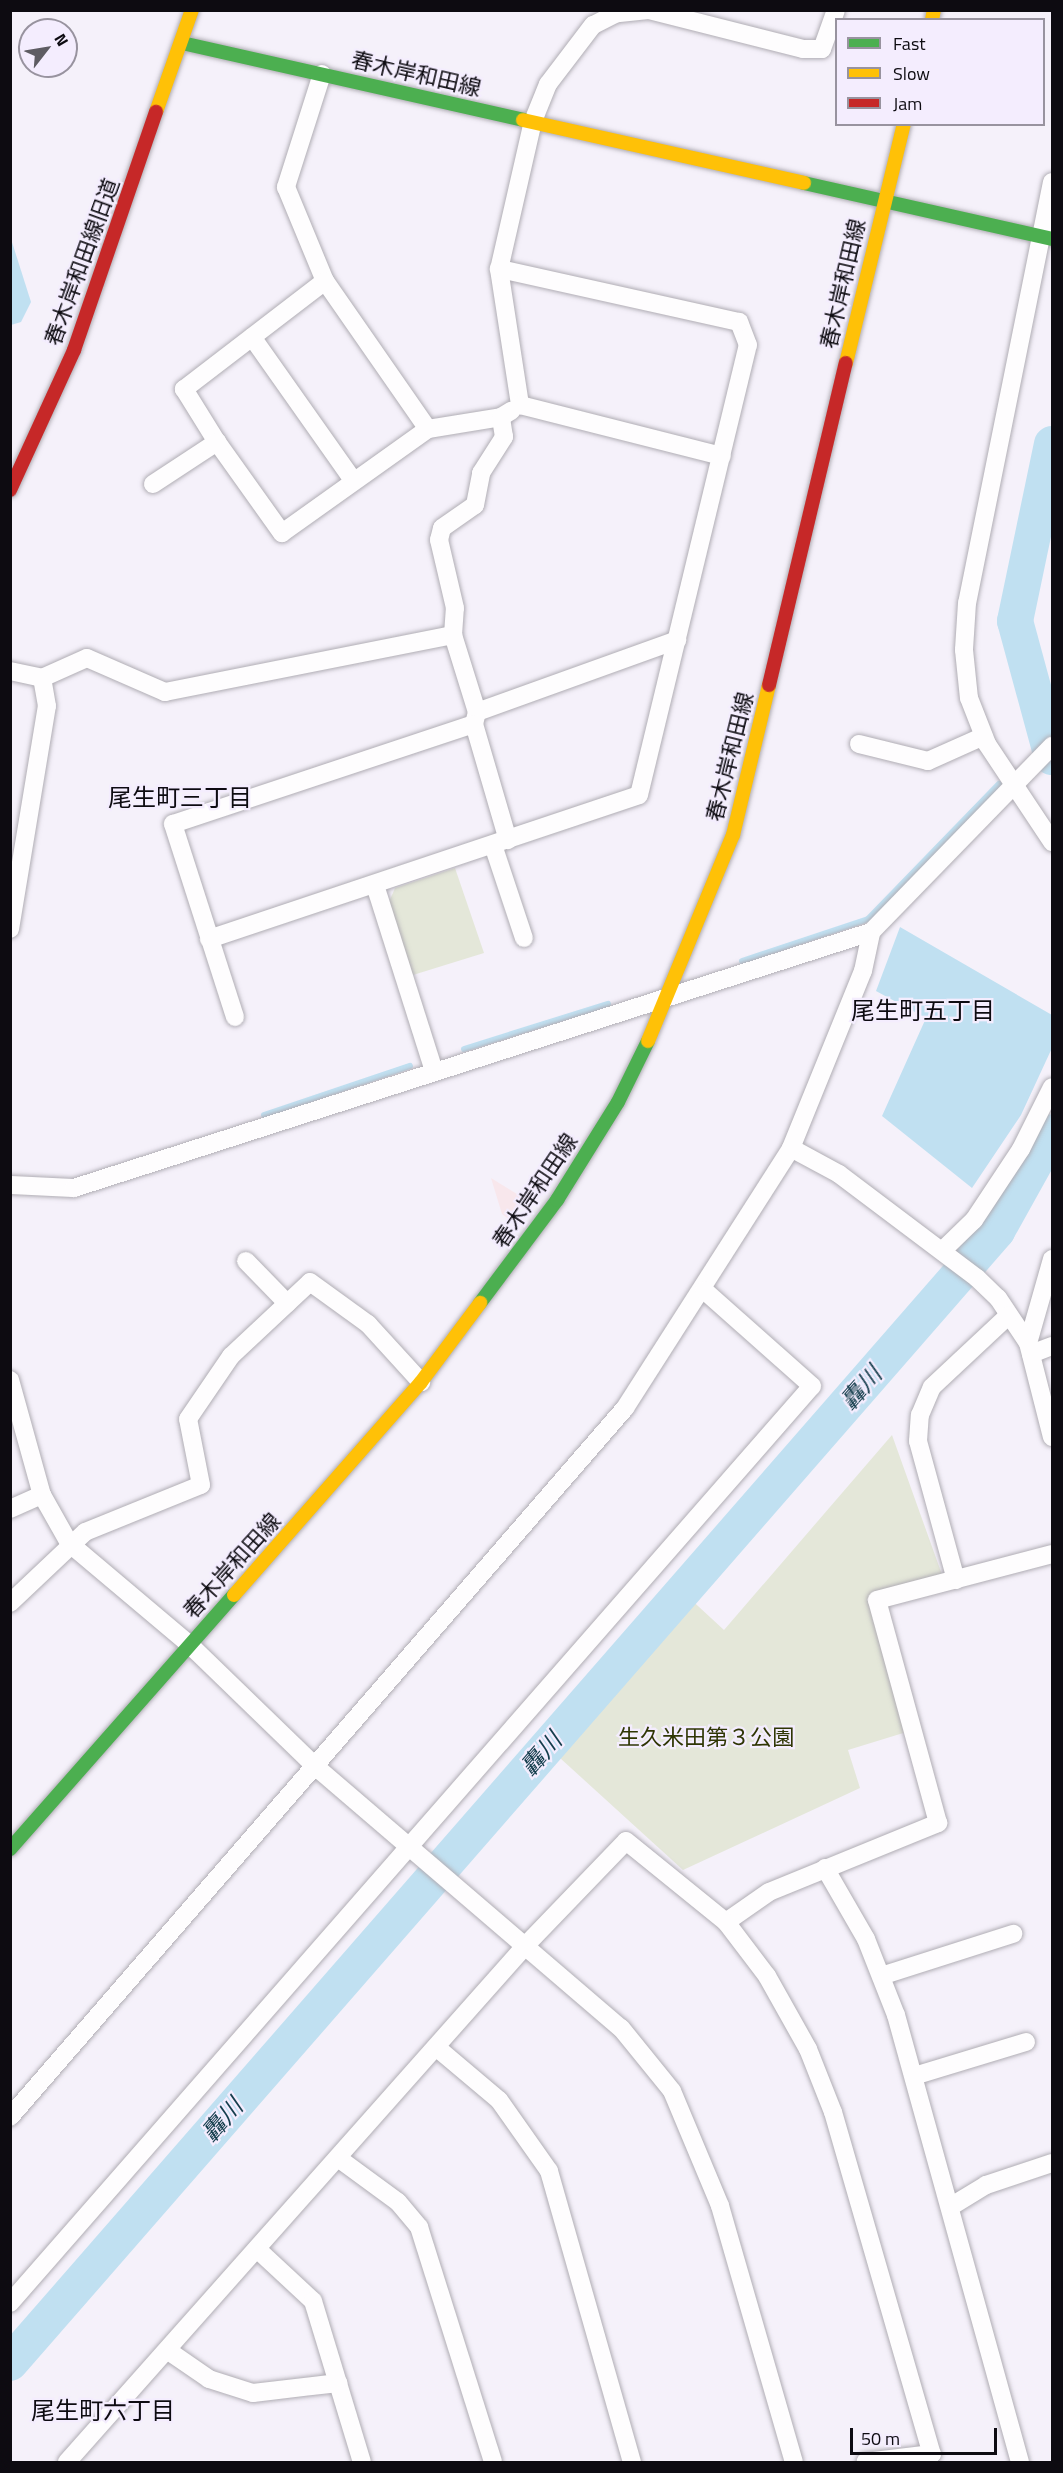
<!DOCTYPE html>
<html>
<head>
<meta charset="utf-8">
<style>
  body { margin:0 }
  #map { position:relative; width:1063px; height:2473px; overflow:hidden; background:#f5f1fa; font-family:"Titillium Web","Noto Sans JP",sans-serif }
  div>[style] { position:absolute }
  .industrial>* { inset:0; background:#f8e7ec }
  .green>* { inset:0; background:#e4e7d9 }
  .water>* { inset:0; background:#c0e0f1 }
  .stream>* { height:6px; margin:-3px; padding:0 3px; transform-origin:3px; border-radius:3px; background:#c0e0f1 }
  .river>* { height:36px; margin:-18px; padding:0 18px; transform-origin:18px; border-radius:18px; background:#c0e0f1 }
  .roads { filter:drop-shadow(0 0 2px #b0adb4) drop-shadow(0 0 2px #b0adb4) }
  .street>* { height:18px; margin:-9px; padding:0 9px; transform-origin:9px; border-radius:9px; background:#fefdfe }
  .fast>* { height:14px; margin:-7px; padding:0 7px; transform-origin:7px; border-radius:7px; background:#4caf50 }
  .slow>* { height:14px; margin:-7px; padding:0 7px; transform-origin:7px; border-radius:7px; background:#ffc107 }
  .jam>* { height:14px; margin:-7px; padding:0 7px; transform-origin:7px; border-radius:7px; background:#c62828 }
  span { translate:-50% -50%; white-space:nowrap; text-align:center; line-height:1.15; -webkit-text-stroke:4.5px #f4edfe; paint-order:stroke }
  .street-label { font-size:22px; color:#0d0b11 }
  .park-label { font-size:22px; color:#2f3604 }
  .neighbourhood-label { font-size:24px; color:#0d0b11 }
  .water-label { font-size:24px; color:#153e4d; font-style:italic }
  .frame { position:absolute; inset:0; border:12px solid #0d0b11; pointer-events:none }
  .legend { position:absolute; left:835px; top:18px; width:210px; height:108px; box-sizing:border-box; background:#f4edfe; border:2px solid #98939f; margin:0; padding:8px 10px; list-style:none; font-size:18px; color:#0d0b11 }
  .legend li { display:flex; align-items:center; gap:12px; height:30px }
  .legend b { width:30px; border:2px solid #98939f }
  .north { position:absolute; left:18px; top:18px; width:60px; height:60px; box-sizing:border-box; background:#f4edfe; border:2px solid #98939f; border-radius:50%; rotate:59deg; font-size:16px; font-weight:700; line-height:24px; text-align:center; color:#0d0b11 }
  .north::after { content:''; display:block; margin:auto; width:21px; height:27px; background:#5e5c63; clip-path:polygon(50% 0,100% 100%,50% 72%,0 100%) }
  .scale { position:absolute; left:850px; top:2428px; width:147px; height:27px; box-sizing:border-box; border:3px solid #0d0b11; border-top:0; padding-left:8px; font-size:18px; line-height:21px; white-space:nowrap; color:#0d0b11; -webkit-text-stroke:4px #f4edfe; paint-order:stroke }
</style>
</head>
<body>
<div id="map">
  <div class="industrial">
    <div style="clip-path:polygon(491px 1178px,525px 1199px,511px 1221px,502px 1214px)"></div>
  </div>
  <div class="green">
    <div style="clip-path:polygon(455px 868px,484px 953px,413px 975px,389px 902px,395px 888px)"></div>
    <div style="clip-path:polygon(892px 1435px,945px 1583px,869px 1595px,913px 1730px,848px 1750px,860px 1788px,683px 1870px,549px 1748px,685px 1594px,724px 1630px)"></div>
  </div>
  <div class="water">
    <div style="clip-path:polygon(11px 239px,31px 302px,21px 322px,11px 325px)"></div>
    <div style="clip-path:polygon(900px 927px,1052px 1015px,1052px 1048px,1021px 1115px,972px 1188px,882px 1116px,926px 1018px,876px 991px)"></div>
  </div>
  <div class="stream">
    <div style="left:742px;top:961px;width:133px;rotate:-18.4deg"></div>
    <div style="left:868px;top:919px;width:188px;rotate:-45.9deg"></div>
    <div style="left:464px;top:1049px;width:151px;rotate:-17.4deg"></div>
    <div style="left:264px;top:1115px;width:154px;rotate:-18.6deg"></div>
  </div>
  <div class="river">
    <div style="left:1052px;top:444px;width:181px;rotate:101.8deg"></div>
    <div style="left:1015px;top:621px;width:141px;rotate:74.8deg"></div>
    <div style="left:10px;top:2363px;width:1502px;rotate:-48.91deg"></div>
    <div style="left:997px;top:1231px;width:113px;rotate:-60.9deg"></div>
  </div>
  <div class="roads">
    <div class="street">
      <div style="left:648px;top:10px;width:31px;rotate:174deg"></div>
      <div style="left:617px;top:13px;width:27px;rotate:153deg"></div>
      <div style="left:593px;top:25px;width:74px;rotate:127.3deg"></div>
      <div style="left:548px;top:84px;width:40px;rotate:112deg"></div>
      <div style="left:533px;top:121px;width:152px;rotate:102.9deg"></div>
      <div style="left:499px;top:269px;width:138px;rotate:81.2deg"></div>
      <div style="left:520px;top:405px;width:208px;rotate:14.2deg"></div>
      <div style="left:649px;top:10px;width:159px;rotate:14.2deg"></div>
      <div style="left:803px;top:49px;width:19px"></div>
      <div style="left:822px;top:49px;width:41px;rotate:-70.3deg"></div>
      <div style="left:322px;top:74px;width:119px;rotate:107.7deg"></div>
      <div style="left:286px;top:187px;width:102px;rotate:67.5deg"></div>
      <div style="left:325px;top:281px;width:180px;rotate:55.2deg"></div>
      <div style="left:428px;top:429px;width:74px;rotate:-9.3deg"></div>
      <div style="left:1052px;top:182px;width:429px;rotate:101.4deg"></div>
      <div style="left:967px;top:603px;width:47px;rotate:93.7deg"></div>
      <div style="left:964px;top:650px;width:48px;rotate:84.1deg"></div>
      <div style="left:969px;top:698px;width:49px;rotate:68.6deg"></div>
      <div style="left:987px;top:744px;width:118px;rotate:56.4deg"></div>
      <div style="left:325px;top:281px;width:178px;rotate:142.5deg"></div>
      <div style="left:184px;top:389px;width:62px;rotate:58.1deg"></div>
      <div style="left:217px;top:442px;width:112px;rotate:54.5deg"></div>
      <div style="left:282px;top:533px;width:179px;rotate:-35.5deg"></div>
      <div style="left:252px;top:337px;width:175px;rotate:54.8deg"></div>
      <div style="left:153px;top:484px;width:77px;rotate:-33.3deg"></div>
      <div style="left:10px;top:671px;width:33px;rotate:12deg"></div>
      <div style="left:42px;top:678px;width:49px;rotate:-24deg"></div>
      <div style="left:87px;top:658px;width:85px;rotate:23.6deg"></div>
      <div style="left:165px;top:692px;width:294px;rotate:-11.2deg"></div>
      <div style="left:477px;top:712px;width:213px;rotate:-19.8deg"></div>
      <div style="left:474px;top:724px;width:12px;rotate:-76deg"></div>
      <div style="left:477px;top:712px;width:81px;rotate:-107.3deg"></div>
      <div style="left:453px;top:635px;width:27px;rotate:-86deg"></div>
      <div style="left:455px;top:608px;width:70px;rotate:-103.2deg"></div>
      <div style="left:439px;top:540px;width:12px;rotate:-76deg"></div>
      <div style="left:442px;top:528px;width:40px;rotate:-34.9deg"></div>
      <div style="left:475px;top:505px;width:33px;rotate:-79deg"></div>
      <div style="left:481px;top:473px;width:43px;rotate:-57.4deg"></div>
      <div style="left:504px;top:437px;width:20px;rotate:-99deg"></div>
      <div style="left:501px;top:417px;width:12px;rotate:-31deg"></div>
      <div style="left:859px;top:744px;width:71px;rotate:13.8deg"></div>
      <div style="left:928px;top:761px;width:61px;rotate:-24.1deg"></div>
      <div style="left:493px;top:845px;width:98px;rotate:71.6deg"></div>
      <div style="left:375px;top:885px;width:195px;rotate:72.4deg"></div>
      <div style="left:10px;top:929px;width:226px;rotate:-80.6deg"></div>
      <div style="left:47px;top:706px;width:28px;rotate:-100deg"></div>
      <div style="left:209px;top:939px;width:453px;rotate:-18.5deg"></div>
      <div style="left:639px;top:795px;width:463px;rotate:-76.4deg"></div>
      <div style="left:748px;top:345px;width:25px;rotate:-111deg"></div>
      <div style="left:739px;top:322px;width:246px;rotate:-167.5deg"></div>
      <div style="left:235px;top:1017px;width:203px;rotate:-107.8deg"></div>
      <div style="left:173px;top:824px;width:317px;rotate:-18.4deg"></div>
      <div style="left:474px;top:724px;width:121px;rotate:73.7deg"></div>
      <div style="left:791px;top:1148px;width:55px;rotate:28.4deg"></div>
      <div style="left:839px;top:1174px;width:173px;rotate:37deg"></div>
      <div style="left:977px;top:1278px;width:29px;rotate:44deg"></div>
      <div style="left:998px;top:1298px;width:54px;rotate:56.3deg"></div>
      <div style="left:10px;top:1185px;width:64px;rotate:2.7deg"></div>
      <div style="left:74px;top:1188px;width:837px;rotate:-17.81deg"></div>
      <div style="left:871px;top:932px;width:260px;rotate:-45.8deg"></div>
      <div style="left:943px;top:1250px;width:43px;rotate:-44.1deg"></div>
      <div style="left:974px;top:1220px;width:85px;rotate:-56.5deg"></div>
      <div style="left:1021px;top:1149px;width:69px;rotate:-63.4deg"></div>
      <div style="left:1052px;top:1259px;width:87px;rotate:105.9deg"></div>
      <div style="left:1028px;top:1343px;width:97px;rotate:75.7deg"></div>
      <div style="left:246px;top:1261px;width:59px;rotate:45.7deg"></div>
      <div style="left:1031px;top:1354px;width:22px;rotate:-21deg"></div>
      <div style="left:10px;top:1380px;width:119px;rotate:74.5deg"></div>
      <div style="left:42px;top:1495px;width:55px;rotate:60.6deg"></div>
      <div style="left:69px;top:1543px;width:158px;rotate:40.1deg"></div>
      <div style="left:190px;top:1645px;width:175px;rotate:44.1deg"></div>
      <div style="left:316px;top:1767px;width:401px;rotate:40.6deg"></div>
      <div style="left:621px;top:2028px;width:81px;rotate:51deg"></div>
      <div style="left:672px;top:2091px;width:125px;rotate:67.3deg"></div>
      <div style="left:720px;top:2206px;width:266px;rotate:73.9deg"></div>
      <div style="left:10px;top:1509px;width:35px;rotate:-24deg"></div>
      <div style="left:956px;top:1580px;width:144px;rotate:-105.3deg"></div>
      <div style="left:918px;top:1441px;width:26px;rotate:-86deg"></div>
      <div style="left:920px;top:1415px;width:30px;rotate:-67deg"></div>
      <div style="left:932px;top:1387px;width:105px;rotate:-43.1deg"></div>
      <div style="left:10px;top:1603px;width:103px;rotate:-43.4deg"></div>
      <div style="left:85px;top:1532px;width:125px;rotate:-22.1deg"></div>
      <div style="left:201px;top:1485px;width:67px;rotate:-101.1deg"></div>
      <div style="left:188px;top:1419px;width:76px;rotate:-55.7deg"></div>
      <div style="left:231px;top:1356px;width:108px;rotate:-43.1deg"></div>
      <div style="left:310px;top:1282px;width:72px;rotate:35.9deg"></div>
      <div style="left:368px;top:1324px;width:79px;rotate:47.6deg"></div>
      <div style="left:825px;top:1868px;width:82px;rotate:60deg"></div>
      <div style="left:866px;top:1939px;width:82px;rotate:68.5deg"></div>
      <div style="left:896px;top:2015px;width:464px;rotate:74.5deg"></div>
      <div style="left:726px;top:1922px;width:52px;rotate:-34.9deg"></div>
      <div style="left:769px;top:1892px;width:183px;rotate:-22.2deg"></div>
      <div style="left:938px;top:1823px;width:231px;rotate:-105.3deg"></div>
      <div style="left:877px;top:1600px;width:181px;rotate:-14.7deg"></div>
      <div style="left:881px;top:1976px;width:139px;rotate:-17.7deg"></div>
      <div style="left:436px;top:2047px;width:82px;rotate:40.1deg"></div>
      <div style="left:499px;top:2100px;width:87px;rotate:54.8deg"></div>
      <div style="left:549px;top:2171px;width:303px;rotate:74.1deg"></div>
      <div style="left:914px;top:2076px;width:117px;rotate:-16.9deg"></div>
      <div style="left:10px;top:2117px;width:939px;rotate:-49.06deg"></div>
      <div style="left:625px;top:1408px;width:308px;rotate:-57.4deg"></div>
      <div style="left:791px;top:1148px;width:191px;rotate:-67.9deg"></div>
      <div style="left:863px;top:971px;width:40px;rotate:-78deg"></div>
      <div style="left:338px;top:2158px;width:74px;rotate:36.3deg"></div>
      <div style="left:398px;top:2202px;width:33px;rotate:50deg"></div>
      <div style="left:419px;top:2227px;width:246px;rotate:72.5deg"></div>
      <div style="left:950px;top:2207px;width:42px;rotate:-31.4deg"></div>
      <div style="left:986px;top:2185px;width:70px;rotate:-18.4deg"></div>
      <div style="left:257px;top:2249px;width:76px;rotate:42.9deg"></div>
      <div style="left:313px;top:2301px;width:168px;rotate:73.1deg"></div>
      <div style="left:10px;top:2303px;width:1218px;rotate:-48.83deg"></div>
      <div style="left:812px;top:1386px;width:144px;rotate:-138.4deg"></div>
      <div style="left:167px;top:2350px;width:51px;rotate:34.6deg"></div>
      <div style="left:209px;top:2379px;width:46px;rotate:17.7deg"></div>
      <div style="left:253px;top:2393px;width:86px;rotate:-6.7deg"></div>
      <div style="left:67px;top:2462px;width:691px;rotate:-48.4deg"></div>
      <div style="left:526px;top:1945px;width:144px;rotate:-46.1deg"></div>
      <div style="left:626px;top:1841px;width:129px;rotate:39deg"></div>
      <div style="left:726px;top:1922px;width:68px;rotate:52.8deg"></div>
      <div style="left:767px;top:1976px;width:84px;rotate:60.7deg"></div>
      <div style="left:808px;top:2049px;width:68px;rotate:68.4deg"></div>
      <div style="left:833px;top:2112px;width:356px;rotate:73.9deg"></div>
      <div style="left:932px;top:2454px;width:67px;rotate:173.2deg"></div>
    </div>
    <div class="fast">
      <div style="left:182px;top:43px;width:350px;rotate:12.7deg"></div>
      <div style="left:804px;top:183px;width:254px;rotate:12.7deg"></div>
      <div style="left:480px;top:1303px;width:129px;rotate:-53.2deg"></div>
      <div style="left:557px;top:1200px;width:115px;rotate:-58.1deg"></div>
      <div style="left:618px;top:1102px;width:68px;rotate:-63.8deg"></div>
      <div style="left:10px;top:1849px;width:339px;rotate:-48.6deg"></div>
    </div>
    <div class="slow">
      <div style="left:932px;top:20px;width:10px;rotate:-79deg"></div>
      <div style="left:156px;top:112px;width:108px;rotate:-70.6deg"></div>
      <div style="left:523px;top:120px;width:288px;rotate:12.6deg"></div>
      <div style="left:846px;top:363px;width:246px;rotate:-76.4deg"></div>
      <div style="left:648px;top:1041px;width:223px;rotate:-67.6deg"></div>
      <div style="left:733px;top:835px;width:154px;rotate:-76.5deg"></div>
      <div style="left:234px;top:1595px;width:283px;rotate:-48.7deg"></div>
      <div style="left:421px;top:1382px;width:99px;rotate:-53.2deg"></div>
    </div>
    <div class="jam">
      <div style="left:10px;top:490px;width:154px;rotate:-65.4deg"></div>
      <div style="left:74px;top:350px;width:252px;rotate:-71deg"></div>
      <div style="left:769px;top:685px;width:331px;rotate:-76.6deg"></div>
    </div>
  </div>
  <div class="street-label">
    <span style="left:416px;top:74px;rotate:13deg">春木岸和田線</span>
    <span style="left:82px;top:262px;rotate:-70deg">春木岸和田線旧道</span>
    <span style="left:843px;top:284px;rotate:-77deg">春木岸和田線</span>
    <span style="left:730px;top:757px;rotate:-76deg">春木岸和田線</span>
    <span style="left:535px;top:1191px;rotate:-56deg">春木岸和田線</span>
    <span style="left:232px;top:1566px;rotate:-48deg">春木岸和田線</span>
  </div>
  <div class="park-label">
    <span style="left:706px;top:1738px">生久米田第３公園</span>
  </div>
  <div class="neighbourhood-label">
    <span style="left:180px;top:798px">尾生町三丁目</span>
    <span style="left:923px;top:1011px">尾生町五丁目</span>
    <span style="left:103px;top:2411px">尾生町六丁目</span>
  </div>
  <div class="water-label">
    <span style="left:861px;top:1388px;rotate:-49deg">轟川</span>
    <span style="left:541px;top:1754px;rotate:-49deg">轟川</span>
    <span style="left:222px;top:2120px;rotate:-49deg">轟川</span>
  </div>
  <div class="frame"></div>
  <ul class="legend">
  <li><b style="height:8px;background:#4caf50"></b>Fast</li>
  <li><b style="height:8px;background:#ffc107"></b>Slow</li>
  <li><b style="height:8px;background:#c62828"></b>Jam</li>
  </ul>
  <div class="north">N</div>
  <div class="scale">50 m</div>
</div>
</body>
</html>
